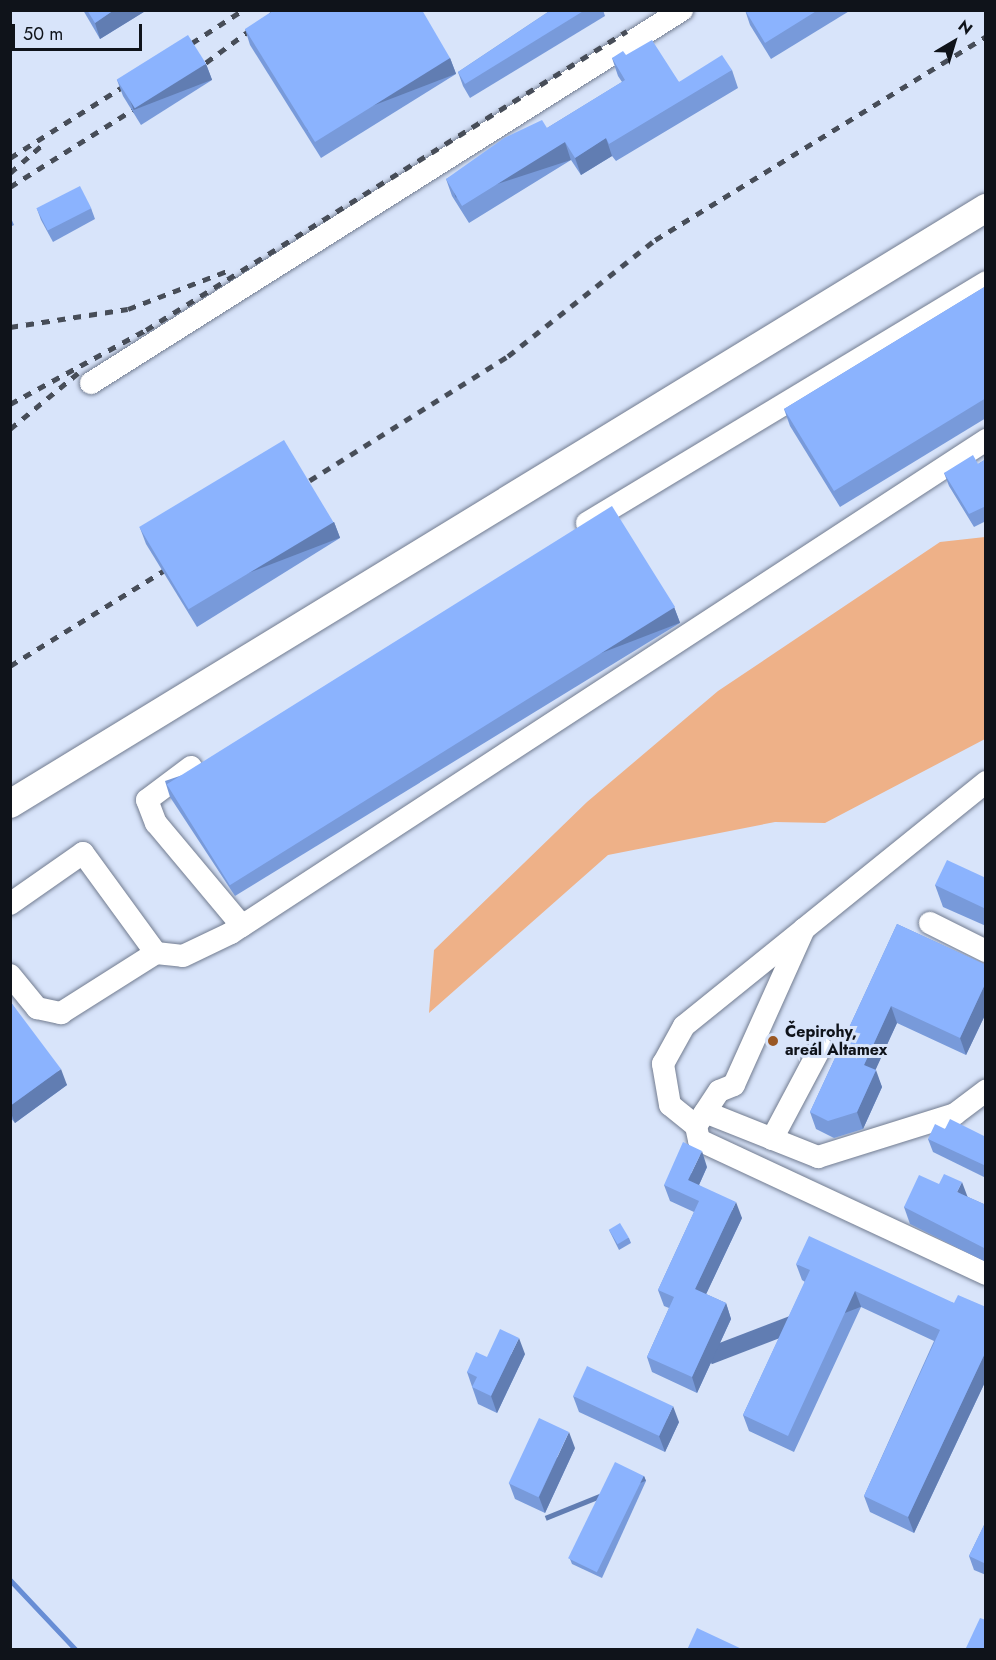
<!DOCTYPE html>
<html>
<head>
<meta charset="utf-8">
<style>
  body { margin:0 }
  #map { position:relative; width:996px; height:1660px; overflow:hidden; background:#d8e4fa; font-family:Jost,sans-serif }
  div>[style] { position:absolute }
  .green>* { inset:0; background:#eeb188 }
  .stream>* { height:5px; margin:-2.5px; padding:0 2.5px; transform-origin:2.5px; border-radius:2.5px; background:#678dd5 }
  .roads { filter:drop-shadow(0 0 2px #727c90) drop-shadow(0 0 2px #727c90) }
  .minor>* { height:22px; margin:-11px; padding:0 11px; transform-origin:11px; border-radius:11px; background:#fff }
  .major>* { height:28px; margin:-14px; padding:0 14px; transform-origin:14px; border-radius:14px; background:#fff }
  .rail>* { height:4.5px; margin-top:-2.25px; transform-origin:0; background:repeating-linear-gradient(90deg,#474d58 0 8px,transparent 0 16px) }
  .wall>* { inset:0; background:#789ada }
  .shaded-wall>* { inset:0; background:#617db2; transform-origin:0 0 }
  .building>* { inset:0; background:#8bb3fe; transform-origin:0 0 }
  .dots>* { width:16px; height:16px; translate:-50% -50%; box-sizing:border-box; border:3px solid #d8e4fa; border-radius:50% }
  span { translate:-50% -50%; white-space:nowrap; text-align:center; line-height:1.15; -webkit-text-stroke:6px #d8e4fa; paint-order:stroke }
  .poi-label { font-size:16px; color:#0f131a; font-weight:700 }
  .left { translate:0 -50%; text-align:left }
  .frame { position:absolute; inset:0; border:12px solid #0f131a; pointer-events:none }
  .north { position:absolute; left:924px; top:12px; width:60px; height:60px; -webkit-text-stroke:4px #d8e4fa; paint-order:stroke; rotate:38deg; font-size:16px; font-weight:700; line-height:24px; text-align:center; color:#0f131a }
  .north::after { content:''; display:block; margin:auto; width:21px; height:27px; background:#0f131a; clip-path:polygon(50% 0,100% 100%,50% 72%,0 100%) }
  .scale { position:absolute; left:12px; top:24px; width:130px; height:27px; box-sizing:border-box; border:3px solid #0f131a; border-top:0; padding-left:8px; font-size:18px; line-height:21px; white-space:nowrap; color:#0f131a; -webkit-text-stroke:4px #d8e4fa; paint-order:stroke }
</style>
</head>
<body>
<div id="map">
  <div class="green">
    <div style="clip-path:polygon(985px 537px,985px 739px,825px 823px,775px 822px,608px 855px,429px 1013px,434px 950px,587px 802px,718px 691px,940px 542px)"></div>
  </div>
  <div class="stream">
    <div style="left:10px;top:1580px;width:96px;rotate:46.7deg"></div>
  </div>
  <div class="roads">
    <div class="minor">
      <div style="left:91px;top:383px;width:699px;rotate:-32.26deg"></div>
      <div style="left:587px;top:523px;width:466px;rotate:-31.1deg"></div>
      <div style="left:191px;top:767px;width:55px;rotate:143.1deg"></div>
      <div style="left:147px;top:800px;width:25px;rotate:69deg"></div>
      <div style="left:156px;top:823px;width:134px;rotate:50.1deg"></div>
      <div style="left:10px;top:904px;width:89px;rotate:-34.9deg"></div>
      <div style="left:83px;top:853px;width:124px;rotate:53.9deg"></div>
      <div style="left:930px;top:923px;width:63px;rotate:26.6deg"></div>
      <div style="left:804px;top:929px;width:171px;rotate:114.2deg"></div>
      <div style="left:734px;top:1085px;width:16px;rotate:158deg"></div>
      <div style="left:719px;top:1091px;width:42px;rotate:123.3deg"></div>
      <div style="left:696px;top:1126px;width:33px;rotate:-141deg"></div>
      <div style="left:670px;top:1105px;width:42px;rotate:-99.7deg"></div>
      <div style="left:663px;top:1064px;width:43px;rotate:-61.1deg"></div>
      <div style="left:684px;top:1026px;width:154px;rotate:-38.9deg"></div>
      <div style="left:804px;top:929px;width:234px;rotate:-38.9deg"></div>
      <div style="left:10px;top:975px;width:43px;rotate:50.7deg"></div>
      <div style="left:37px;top:1008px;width:25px;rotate:12deg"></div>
      <div style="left:61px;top:1013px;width:112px;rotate:-32.3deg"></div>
      <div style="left:156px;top:953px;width:27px;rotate:6deg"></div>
      <div style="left:183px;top:956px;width:53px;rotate:-25.6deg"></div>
      <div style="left:231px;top:933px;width:902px;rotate:-33.14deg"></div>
      <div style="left:705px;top:1112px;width:122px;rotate:21.7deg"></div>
      <div style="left:818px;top:1157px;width:144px;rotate:-17.4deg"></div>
      <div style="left:955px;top:1114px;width:39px;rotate:-37deg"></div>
      <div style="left:696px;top:1126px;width:14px;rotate:78deg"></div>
      <div style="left:699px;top:1140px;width:317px;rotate:25deg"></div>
      <div style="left:772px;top:1139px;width:104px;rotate:-62deg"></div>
    </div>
    <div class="major">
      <div style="left:10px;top:804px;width:1144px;rotate:-31.41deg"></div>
    </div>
  </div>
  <div class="rail">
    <div style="left:178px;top:52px;width:77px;rotate:-32.9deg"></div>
    <div style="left:193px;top:72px;width:104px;rotate:-36.4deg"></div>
    <div style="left:10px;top:158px;width:148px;rotate:-32.3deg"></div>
    <div style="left:10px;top:173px;width:43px;rotate:-41.2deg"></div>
    <div style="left:10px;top:187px;width:160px;rotate:-32.2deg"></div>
    <div style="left:10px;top:327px;width:119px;rotate:-8.7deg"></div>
    <div style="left:128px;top:309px;width:106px;rotate:-21deg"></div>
    <div style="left:10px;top:404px;width:155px;rotate:-28.6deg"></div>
    <div style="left:146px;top:330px;width:566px;rotate:-31.87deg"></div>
    <div style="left:10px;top:429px;width:88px;rotate:-39.5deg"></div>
    <div style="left:296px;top:489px;width:250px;rotate:-32.1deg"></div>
    <div style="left:508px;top:356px;width:187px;rotate:-38.3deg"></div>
    <div style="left:655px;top:240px;width:389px;rotate:-31.6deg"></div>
    <div style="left:10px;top:666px;width:195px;rotate:-31.8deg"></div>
  </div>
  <div class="wall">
    <div style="clip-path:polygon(83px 10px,147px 10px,100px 39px)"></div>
    <div style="clip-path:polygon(551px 10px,603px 10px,605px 16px,470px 98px,463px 86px,458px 72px)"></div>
    <div style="clip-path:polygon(745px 10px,851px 10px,771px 59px,750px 25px)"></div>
    <div style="clip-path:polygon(245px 29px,450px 58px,456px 74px,321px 158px,250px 45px)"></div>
    <div style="clip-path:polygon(626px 55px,679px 82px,732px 70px,738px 88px,616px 161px,612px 156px,581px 175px,571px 160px,469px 223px,452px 196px,446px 179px,547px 128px,622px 82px,618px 76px,612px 58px)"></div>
    <div style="clip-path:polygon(206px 64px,212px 80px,141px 125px,123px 96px,117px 80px)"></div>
    <div style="clip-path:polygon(91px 208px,95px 219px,53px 242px,41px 220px,37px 209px)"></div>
    <div style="clip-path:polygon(10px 216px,14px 225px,10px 227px)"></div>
    <div style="clip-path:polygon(986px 286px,986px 418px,840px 507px,790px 426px,784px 409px)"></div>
    <div style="clip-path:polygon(986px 459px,986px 521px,974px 527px,949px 486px,944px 473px,978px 464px)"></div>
    <div style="clip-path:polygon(334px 522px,340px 538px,197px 627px,146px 544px,140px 528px)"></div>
    <div style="clip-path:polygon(674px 607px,680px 623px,235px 896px,170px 797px,165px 781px)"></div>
    <div style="clip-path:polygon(986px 878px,986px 926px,943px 907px,935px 885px)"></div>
    <div style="clip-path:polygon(897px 924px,986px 965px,986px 1013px,966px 1055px,897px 1023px,875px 1070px,882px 1087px,863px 1129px,834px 1138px,816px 1129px,810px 1112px)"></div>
    <div style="clip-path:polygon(10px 1001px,67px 1085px,15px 1123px,10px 1117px)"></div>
    <div style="clip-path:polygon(945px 1129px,986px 1137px,986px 1178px,933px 1152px,928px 1139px)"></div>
    <div style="clip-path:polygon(707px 1167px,699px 1185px,742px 1218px,706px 1294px,726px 1303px,731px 1319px,697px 1393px,652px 1372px,647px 1357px,669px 1308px,664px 1306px,658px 1290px,694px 1212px,670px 1201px,664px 1185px)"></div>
    <div style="clip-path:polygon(939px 1184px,986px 1205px,986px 1262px,910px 1224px,904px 1207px)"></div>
    <div style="clip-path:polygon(609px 1230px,629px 1238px,631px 1243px,619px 1250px)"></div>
    <div style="clip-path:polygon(796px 1264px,954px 1303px,986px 1307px,986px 1380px,914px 1533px,870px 1512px,864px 1496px,934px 1341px,861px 1307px,794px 1452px,749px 1431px,743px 1415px,805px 1282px,802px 1280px)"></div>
    <div style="clip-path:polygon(525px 1354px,497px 1413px,478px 1404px,467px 1372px,487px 1357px)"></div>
    <div style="clip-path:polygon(573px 1396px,679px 1422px,665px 1452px,579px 1412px)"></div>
    <div style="clip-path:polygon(575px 1448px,545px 1513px,515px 1499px,509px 1483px)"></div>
    <div style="clip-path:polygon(644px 1476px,646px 1481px,602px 1578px,572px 1564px,570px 1559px)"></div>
    <div style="clip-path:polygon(986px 1521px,986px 1575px,974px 1570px,969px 1556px)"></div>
  </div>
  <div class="shaded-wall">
    <div style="clip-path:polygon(114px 10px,147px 10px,100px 39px,95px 23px)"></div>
    <div style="left:450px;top:58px;width:17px;height:159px;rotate:69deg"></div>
    <div style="left:206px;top:64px;width:17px;height:84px;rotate:69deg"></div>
    <div style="clip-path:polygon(606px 138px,612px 156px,581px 175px,575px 158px)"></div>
    <div style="left:565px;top:142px;width:19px;height:121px;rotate:72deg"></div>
    <div style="left:334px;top:522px;width:17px;height:168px;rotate:69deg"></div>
    <div style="left:674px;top:607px;width:17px;height:522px;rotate:69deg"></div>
    <div style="clip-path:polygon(986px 982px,986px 1013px,966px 1055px,960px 1038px)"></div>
    <div style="clip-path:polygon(891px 1006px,897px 1023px,870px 1082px,864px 1065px)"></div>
    <div style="clip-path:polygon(61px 1069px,67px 1085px,15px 1123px,10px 1111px,10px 1106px)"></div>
    <div style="clip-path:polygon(876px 1070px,882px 1087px,863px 1129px,857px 1112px)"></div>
    <div style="clip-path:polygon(702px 1151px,707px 1167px,694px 1196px,688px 1180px)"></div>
    <div style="clip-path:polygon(962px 1182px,968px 1198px,957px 1192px)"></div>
    <div style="clip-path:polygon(736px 1202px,742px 1218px,701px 1305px,695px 1289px)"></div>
    <div style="left:855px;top:1291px;width:17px;height:160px;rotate:69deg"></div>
    <div style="clip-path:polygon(726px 1303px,731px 1319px,697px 1393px,692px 1377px)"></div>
    <div style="clip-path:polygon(519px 1338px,525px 1354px,497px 1413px,491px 1396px)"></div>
    <div style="clip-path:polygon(986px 1351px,986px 1380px,914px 1533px,908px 1517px)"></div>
    <div style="clip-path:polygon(673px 1406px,679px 1422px,665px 1452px,659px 1436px)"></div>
    <div style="clip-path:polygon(569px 1432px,575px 1448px,545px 1513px,539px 1497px)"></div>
    <div style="left:644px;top:1476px;width:5px;height:107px;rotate:68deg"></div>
  </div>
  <div class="building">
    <div style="clip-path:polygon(87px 10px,114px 10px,95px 23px)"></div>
    <div style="clip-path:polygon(274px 10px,422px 10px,450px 58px,315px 142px,245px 29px)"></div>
    <div style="clip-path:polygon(551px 10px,585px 10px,465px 84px,458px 72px)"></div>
    <div style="clip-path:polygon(745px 10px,818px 10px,765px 43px)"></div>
    <div style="left:188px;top:35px;width:34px;height:84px;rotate:58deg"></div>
    <div style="clip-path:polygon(652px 40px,679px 82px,722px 55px,732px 70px,609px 144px,606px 138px,575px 158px,565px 142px,462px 206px,446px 179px,504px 138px,542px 120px,547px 128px,625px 80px,612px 58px,623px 51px,626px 55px)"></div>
    <div style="left:80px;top:186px;width:25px;height:49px;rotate:63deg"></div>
    <div style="clip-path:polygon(986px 286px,986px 398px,834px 491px,784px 409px)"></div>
    <div style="left:284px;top:440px;width:96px;height:169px;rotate:59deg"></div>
    <div style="clip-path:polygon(973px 455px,978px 464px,986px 459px,986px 506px,969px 514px,944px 473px)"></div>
    <div style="left:612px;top:506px;width:119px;height:525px;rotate:58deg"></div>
    <div style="clip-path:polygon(947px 860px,986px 878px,986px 909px,935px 885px)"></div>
    <div style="clip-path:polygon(897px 924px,986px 965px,986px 982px,960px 1038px,891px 1006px,864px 1065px,876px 1070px,857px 1112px,828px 1121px,810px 1112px)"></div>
    <div style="clip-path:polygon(10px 1001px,61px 1069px,10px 1106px)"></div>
    <div style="clip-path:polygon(950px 1119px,986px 1137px,986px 1166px,928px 1139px,935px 1124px,945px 1129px)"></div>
    <div style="clip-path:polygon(683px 1142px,702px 1151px,688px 1180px,736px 1202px,695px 1289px,726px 1303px,692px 1377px,647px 1357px,674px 1297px,658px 1290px,699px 1201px,664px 1185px)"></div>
    <div style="clip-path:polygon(944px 1174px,962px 1182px,957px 1192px,986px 1205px,986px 1249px,904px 1207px,919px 1175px,939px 1184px)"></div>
    <div style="left:620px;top:1223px;width:17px;height:13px;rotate:59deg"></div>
    <div style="clip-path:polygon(809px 1236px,954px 1303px,958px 1295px,986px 1307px,986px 1351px,908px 1517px,864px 1496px,940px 1330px,855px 1291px,788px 1436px,743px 1415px,810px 1270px,796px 1264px)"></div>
    <div style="clip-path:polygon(500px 1329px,519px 1338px,491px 1396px,472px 1387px,477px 1377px,467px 1372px,476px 1352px,487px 1357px)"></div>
    <div style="left:587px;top:1366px;width:95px;height:33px;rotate:25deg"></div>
    <div style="left:539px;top:1418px;width:33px;height:72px;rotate:25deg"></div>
    <div style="left:615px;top:1462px;width:32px;height:107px;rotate:26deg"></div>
    <div style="clip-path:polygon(986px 1521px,986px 1564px,969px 1556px)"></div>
    <div style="clip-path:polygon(980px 1618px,986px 1620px,986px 1650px,969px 1650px,966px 1648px)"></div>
    <div style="clip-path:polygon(697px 1628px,744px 1650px,687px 1650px)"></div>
  </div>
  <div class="dots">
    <div style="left:773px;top:1041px;background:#995724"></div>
  </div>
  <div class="poi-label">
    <span class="left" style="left:785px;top:1041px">Čepirohy,<br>areál Altamex</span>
  </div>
  <div class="frame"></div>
  <div class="north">N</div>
  <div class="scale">50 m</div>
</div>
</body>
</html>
